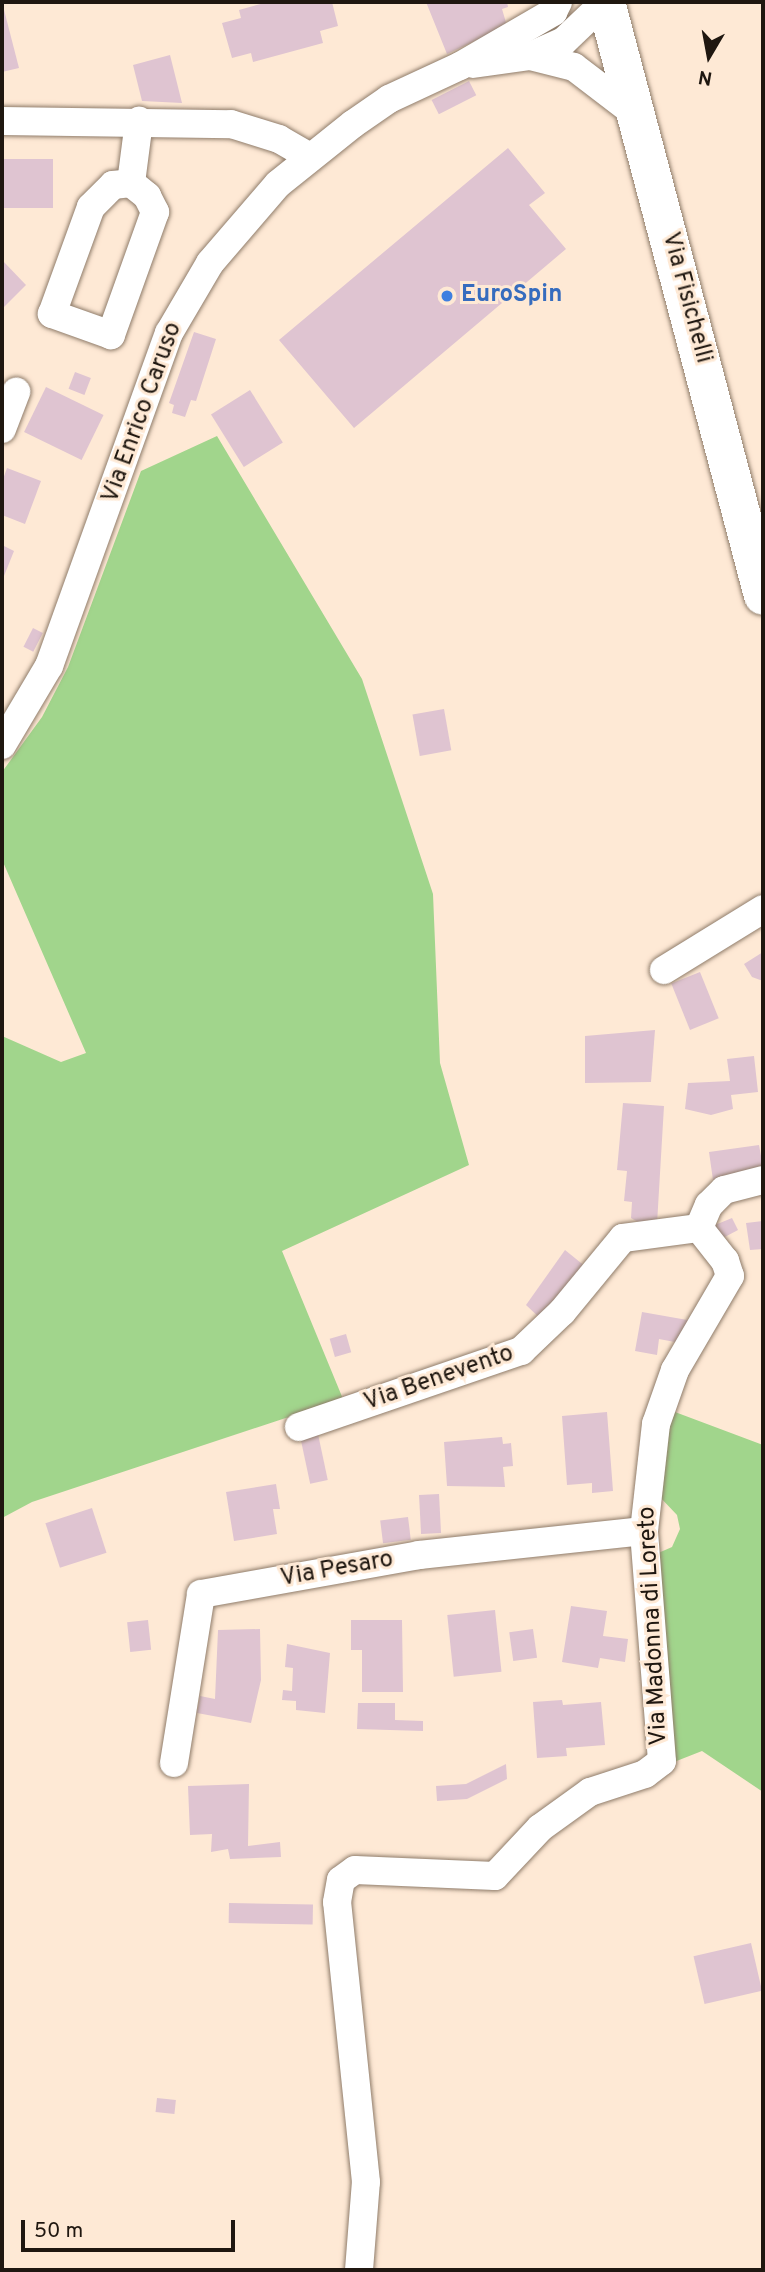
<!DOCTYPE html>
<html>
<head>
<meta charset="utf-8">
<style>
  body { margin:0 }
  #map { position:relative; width:765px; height:2272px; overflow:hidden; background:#fee9d5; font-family:Overpass,sans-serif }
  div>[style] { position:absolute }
  .green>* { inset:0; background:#a1d58c }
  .building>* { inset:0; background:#dfc4d1; transform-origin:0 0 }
  .roads { filter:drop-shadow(0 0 2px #8f7c6a) drop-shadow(0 0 2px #8f7c6a) }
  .minor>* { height:28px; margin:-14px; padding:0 14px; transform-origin:14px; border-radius:14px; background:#fff }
  .secondary>* { height:38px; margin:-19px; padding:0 19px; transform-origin:19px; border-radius:19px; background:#fff }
  .dots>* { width:19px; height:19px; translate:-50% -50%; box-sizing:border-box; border:4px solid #fee9d5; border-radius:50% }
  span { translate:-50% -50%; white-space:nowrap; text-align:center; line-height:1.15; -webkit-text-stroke:6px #fee9d5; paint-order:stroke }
  .shop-label { font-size:24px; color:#366cbe; font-weight:700 }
  .left { translate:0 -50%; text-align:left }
  .street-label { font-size:24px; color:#1f1710 }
  .frame { position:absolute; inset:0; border:4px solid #1f1710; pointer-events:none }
  .north { position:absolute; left:674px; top:21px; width:70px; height:70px; -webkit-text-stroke:5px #fee9d5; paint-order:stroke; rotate:190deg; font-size:19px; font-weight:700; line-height:28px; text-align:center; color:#1f1710 }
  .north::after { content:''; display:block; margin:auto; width:24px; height:32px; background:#1f1710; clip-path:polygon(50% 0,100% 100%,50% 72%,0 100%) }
  .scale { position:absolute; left:21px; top:2220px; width:214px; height:32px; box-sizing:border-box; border:4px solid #1f1710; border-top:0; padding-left:9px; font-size:21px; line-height:24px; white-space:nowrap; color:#1f1710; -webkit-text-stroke:5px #fee9d5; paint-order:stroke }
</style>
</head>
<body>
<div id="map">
  <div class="green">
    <div style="clip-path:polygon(217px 436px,362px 679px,433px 894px,440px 1063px,469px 1165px,282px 1251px,343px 1399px,32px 1502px,2px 1518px,2px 1036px,61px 1062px,86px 1053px,3px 862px,2px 772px,42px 717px,68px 667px,141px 471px)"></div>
    <div style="clip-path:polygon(667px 1409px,763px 1445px,763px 1792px,702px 1751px,674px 1762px,656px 1554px,672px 1547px,680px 1529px,677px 1515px,658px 1495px)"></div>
  </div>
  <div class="building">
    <div style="clip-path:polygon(2px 2px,19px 68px,2px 72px)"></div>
    <div style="clip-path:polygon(268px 2px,332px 2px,338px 26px,320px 31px,323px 43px,253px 62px,251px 53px,232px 58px,222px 23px,241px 18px,239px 10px)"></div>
    <div style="clip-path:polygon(426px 2px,507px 2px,508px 7px,502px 9px,507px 26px,447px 54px)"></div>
    <div style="clip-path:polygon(170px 55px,182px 103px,142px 101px,133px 65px)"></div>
    <div style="left:469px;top:81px;width:16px;height:42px;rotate:63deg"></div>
    <div style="clip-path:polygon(508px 148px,545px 193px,529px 205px,566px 249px,354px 428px,279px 340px)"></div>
    <div style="left:53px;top:159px;width:49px;height:51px;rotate:90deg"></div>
    <div style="clip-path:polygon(2px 260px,26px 285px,2px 309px)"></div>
    <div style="clip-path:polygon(194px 332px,216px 339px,196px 401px,191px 400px,185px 417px,172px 413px,174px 405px,169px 403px)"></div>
    <div style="left:75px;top:372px;width:17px;height:18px;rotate:21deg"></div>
    <div style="left:46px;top:387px;width:64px;height:50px;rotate:26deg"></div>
    <div style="left:250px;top:390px;width:62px;height:46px;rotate:58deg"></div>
    <div style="clip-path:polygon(7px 468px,41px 481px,25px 524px,2px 515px,2px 482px)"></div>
    <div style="clip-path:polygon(2px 545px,14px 551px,2px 581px)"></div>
    <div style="left:33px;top:628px;width:11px;height:21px;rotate:27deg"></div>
    <div style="left:444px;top:709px;width:42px;height:32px;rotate:80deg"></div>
    <div style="clip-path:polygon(763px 952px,763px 981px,752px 977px,744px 964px)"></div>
    <div style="left:700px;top:972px;width:50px;height:31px;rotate:68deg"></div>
    <div style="clip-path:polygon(655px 1030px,651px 1082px,585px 1083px,585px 1036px)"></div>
    <div style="clip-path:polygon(754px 1056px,758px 1092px,731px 1095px,733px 1109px,711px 1115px,685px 1109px,688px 1083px,730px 1081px,727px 1059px)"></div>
    <div style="clip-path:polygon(623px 1103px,664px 1106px,657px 1224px,645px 1226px,631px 1218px,632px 1202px,624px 1201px,627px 1171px,617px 1170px)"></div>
    <div style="clip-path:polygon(759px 1145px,763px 1167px,713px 1180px,709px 1152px)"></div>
    <div style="clip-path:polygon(732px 1218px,738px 1230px,721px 1239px,715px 1225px)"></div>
    <div style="clip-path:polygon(763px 1221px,763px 1249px,750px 1250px,746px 1223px)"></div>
    <div style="clip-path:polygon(565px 1250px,586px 1267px,543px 1321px,526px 1305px)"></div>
    <div style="clip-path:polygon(642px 1312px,693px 1321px,680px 1343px,659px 1339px,657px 1355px,635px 1351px)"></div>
    <div style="left:346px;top:1334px;width:19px;height:17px;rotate:74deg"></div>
    <div style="clip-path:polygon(607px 1412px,613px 1491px,592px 1493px,592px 1483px,567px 1485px,562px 1416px)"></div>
    <div style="left:318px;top:1434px;width:47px;height:18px;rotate:78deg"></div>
    <div style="clip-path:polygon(502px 1437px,503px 1444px,511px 1443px,513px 1466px,503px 1467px,505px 1487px,447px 1486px,444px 1442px)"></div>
    <div style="clip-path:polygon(276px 1484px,280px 1509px,273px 1509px,277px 1534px,234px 1541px,226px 1492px)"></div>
    <div style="left:439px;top:1494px;width:39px;height:20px;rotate:87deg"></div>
    <div style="left:92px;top:1508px;width:47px;height:49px;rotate:72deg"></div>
    <div style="left:408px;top:1517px;width:23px;height:28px;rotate:83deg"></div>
    <div style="clip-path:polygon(571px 1606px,607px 1611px,603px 1636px,628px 1639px,625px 1662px,600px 1658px,598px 1668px,562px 1662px)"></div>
    <div style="left:495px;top:1610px;width:62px;height:48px;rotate:84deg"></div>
    <div style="left:148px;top:1620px;width:30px;height:21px;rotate:84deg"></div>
    <div style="clip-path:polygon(351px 1620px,402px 1620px,403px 1692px,362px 1692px,362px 1650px,351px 1650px)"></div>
    <div style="clip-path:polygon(260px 1629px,261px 1680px,251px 1723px,197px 1713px,200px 1696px,215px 1699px,218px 1630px)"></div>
    <div style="left:533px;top:1629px;width:29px;height:24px;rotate:82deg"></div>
    <div style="clip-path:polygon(287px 1644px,330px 1653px,325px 1713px,296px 1710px,296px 1701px,282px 1700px,283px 1690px,292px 1691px,293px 1668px,285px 1667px)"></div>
    <div style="clip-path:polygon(562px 1700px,563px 1705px,601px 1702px,605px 1745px,566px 1748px,567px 1756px,537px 1758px,533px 1702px)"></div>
    <div style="clip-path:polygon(358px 1703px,395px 1703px,395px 1720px,423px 1721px,423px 1731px,357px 1729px)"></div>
    <div style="clip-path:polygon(506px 1764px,507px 1779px,467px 1799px,437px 1801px,436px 1786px,466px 1784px)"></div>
    <div style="clip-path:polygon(249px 1784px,248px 1846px,280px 1842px,281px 1857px,230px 1859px,228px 1849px,211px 1852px,212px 1834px,190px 1835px,188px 1786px)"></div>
    <div style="left:229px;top:1903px;width:84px;height:20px;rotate:1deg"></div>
    <div style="left:751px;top:1943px;width:49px;height:59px;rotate:77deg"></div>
    <div style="left:157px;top:2098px;width:19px;height:14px;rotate:6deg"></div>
  </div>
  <div class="roads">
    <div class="minor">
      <div style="left:530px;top:56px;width:37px;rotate:-24deg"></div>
      <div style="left:564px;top:41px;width:57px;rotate:-43.6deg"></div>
      <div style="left:473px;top:64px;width:58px;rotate:-8deg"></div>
      <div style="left:530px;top:56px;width:45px;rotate:14deg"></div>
      <div style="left:574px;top:67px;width:81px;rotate:37.4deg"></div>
      <div style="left:2px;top:121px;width:229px;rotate:0.8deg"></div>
      <div style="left:231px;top:124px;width:50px;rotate:17.4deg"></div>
      <div style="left:279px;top:139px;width:36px;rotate:30deg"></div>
      <div style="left:131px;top:183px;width:21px;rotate:39deg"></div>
      <div style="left:147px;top:196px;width:18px;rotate:63deg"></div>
      <div style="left:155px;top:212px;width:131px;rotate:109.7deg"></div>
      <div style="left:111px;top:335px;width:63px;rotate:-160.4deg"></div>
      <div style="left:52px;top:314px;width:114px;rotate:-70deg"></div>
      <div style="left:91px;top:207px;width:31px;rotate:-45deg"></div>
      <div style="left:113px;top:185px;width:18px;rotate:-6deg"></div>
      <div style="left:131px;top:183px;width:63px;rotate:-82.6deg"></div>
      <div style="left:2px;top:429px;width:40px;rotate:-69deg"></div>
      <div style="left:2px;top:745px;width:92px;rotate:-59.3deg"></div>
      <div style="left:49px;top:666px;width:354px;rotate:-70.2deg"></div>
      <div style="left:169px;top:333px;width:81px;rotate:-59.6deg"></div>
      <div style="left:210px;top:263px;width:104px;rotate:-49.3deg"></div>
      <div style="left:278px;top:184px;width:96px;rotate:-38.7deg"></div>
      <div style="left:353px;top:124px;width:44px;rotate:-34.8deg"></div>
      <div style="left:389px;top:99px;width:78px;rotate:-24.9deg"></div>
      <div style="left:460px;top:66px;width:108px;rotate:-30.1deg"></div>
      <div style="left:553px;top:12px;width:11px;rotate:-63deg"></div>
      <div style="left:664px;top:970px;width:116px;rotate:-31.6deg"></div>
      <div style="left:299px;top:1427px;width:235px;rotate:-18.9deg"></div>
      <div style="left:521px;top:1351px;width:57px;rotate:-43.6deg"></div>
      <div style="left:562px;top:1312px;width:96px;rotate:-50.5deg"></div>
      <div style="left:623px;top:1238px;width:77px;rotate:-7.5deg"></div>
      <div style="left:174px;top:1763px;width:171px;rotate:-80.9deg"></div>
      <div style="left:201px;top:1594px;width:221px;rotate:-10.1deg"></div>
      <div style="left:419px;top:1555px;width:226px;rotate:-6.1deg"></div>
      <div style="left:359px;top:2270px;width:88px;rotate:-85.5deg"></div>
      <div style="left:366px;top:2182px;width:281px;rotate:-95.9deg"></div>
      <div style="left:337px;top:1902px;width:22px;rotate:-80deg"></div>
      <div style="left:341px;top:1880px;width:17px;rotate:-36deg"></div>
      <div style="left:355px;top:1870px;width:140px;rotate:2.5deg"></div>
      <div style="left:495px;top:1876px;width:66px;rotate:-46.8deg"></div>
      <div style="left:540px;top:1828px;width:62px;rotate:-35.8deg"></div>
      <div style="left:590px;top:1792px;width:58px;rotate:-18.1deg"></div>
      <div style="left:645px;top:1774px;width:21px;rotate:-37deg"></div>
      <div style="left:662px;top:1761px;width:231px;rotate:-94.5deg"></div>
      <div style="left:644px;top:1531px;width:108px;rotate:-83.6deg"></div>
      <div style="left:656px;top:1424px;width:57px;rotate:-70.6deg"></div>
      <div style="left:675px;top:1370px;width:109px;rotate:-59.7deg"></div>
      <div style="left:730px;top:1276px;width:16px;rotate:-108deg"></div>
      <div style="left:725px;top:1261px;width:42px;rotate:-128.2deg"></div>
      <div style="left:699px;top:1228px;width:25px;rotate:-67deg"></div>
      <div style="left:709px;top:1205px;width:21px;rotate:-45deg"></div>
      <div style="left:724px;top:1190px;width:40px;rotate:-14.4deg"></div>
    </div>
    <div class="secondary">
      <div style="left:606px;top:2px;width:614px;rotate:75.19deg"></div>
    </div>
  </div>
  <div class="dots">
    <div style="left:447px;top:296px;background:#3f7fe0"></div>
  </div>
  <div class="shop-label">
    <span class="left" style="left:461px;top:296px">EuroSpin</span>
  </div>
  <div class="street-label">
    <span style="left:686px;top:298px;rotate:75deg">Via Fisichelli</span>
    <span style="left:143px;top:413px;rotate:-70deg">Via Enrico Caruso</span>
    <span style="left:439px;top:1379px;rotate:-19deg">Via Benevento</span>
    <span style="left:337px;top:1570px;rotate:-10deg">Via Pesaro</span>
    <span style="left:654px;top:1626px;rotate:-93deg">Via Madonna di Loreto</span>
  </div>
  <div class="frame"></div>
  <div class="north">N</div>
  <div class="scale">50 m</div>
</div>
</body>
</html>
